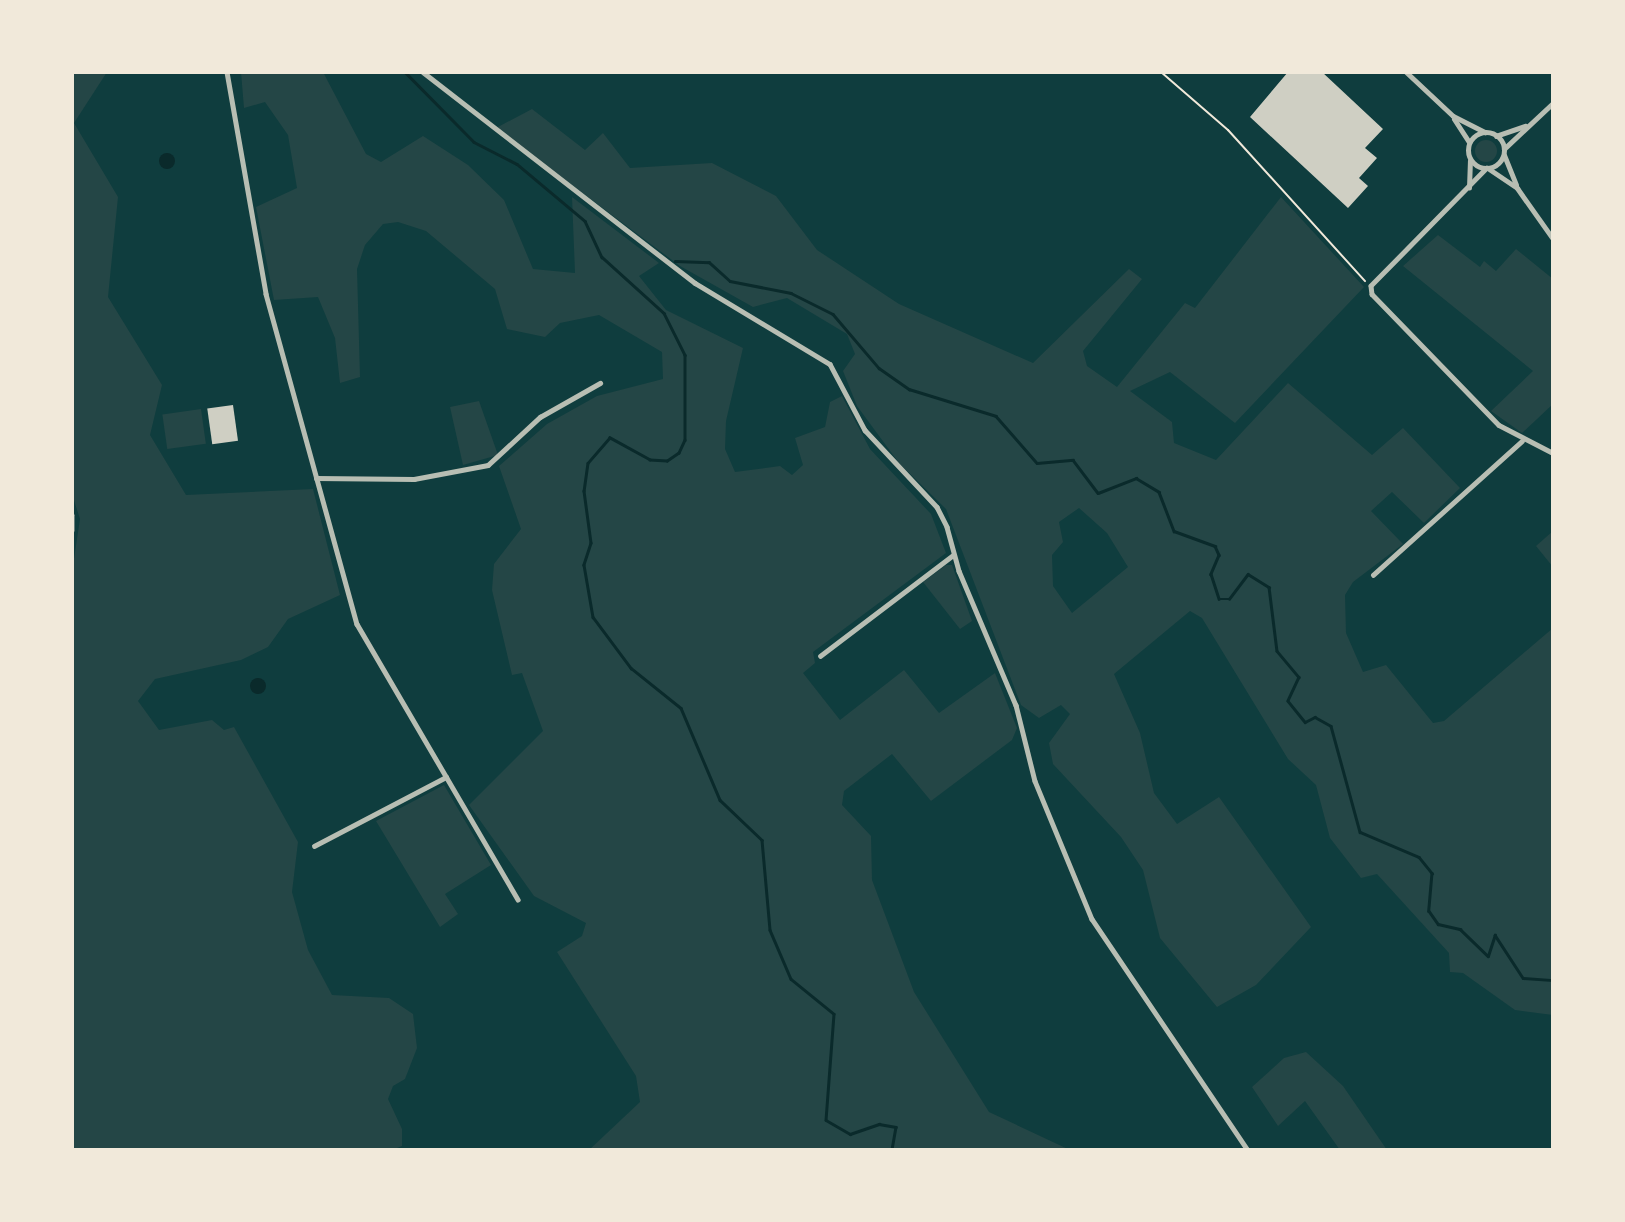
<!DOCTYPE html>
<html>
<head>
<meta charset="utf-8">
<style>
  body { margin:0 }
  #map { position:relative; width:1625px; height:1222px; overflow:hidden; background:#0f3d3e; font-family:Montserrat,sans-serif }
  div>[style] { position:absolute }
  .green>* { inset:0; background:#244646; transform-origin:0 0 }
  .round { border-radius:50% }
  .water>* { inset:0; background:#0a2a2b }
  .stream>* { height:2.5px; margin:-1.25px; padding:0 1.25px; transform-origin:1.25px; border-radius:1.25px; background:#0a2a2b }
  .building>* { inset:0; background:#cfcfc3; transform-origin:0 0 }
  .path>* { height:2px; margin:-1px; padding:0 1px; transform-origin:1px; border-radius:1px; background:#f1e9da }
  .minor>* { height:4.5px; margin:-2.25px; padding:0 2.25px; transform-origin:2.25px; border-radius:2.25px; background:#b8beb3 }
  .tertiary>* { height:5px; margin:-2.5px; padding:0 2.5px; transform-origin:2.5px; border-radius:2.5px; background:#b8beb3 }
  .tertiary>.ring { margin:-2.5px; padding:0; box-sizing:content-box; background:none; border:5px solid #b8beb3; border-radius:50% }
  span { translate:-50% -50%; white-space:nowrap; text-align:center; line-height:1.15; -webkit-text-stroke:7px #f1e9da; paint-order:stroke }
  .frame { position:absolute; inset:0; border:74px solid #f1e9da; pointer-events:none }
</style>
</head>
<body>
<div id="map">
  <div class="green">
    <div style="clip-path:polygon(72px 72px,107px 72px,74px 123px,118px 197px,108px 297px,162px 385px,150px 435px,186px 495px,313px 489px,340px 595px,288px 619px,268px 647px,241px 660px,155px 679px,138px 701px,159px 730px,212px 720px,224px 730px,234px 727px,298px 842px,292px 892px,308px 950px,332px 995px,389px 998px,413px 1014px,417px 1048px,405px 1079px,393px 1086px,388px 1099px,402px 1129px,402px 1146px,392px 1150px,72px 1150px,72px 572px,80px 519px,72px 494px)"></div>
    <div style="clip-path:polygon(241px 72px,323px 72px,366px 154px,381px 162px,423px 136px,468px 165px,504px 200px,533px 269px,575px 273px,572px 197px,659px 263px,639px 276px,666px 310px,743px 348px,726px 421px,725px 449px,735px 472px,780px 466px,792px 475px,803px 465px,795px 438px,825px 427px,830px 402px,842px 396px,870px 449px,931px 514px,946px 553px,813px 652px,815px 663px,803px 673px,840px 720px,904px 670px,939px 713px,995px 673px,1017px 728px,1012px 740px,931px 801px,892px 754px,844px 791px,842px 805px,871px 836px,872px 880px,914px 992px,989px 1112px,1070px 1150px,589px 1150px,640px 1102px,636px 1076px,557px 952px,582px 936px,586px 923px,534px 896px,469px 805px,543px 731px,522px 673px,512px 675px,492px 590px,494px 564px,521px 529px,499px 466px,547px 424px,597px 396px,663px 379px,662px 352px,599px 315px,560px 323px,545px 337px,507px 329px,495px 289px,426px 231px,398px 222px,383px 224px,365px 245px,357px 269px,360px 377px,340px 383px,335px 338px,318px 297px,274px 300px,256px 207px,297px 188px,288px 135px,265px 102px,244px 108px)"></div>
    <div style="clip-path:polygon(evenodd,532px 109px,585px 150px,603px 133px,630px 168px,712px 163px,776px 196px,817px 250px,899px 304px,1033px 363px,1129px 269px,1142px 279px,1083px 351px,1087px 366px,1117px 387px,1185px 303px,1195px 308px,1281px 197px,1364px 287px,1235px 423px,1170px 372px,1130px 391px,1172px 422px,1174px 443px,1216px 460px,1288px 383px,1372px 455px,1403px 428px,1460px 488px,1424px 523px,1392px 492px,1371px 511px,1403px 544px,1353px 582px,1345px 595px,1346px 633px,1363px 672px,1386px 665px,1433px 723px,1444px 721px,1553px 628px,1553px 1015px,1515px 1010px,1463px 973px,1450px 972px,1449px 953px,1377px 874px,1361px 878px,1330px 838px,1316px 785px,1288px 759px,1202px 618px,1190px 611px,1114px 674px,1140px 733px,1154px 793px,1177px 824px,1219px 797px,1311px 927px,1256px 985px,1217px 1007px,1160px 938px,1143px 870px,1121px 837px,1053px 764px,1049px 743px,1070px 714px,1061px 705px,1039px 718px,1021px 705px,946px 509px,899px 463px,857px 406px,843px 371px,855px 354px,847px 334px,787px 298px,753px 307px,680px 266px,496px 128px,532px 109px,1079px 508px,1107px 533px,1128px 567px,1072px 613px,1053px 586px,1052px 555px,1063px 542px,1059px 522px,1079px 508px)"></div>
    <div class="round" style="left:1475px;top:140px;width:22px;height:22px"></div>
    <div style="clip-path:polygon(1438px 235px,1480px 267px,1484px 261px,1496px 271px,1516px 249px,1553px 279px,1553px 404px,1522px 433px,1491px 411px,1533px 371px,1403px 266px)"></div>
    <div style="clip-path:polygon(479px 401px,498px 455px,463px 465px,450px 407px)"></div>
    <div style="left:201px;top:409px;width:35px;height:39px;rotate:82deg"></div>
    <div style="clip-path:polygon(1553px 531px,1553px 567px,1536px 546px)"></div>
    <div style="clip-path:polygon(946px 565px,952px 565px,972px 621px,960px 629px,923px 582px)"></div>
    <div style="clip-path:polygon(444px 785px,491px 865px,445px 894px,458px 914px,440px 927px,376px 821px)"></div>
    <div style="clip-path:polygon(1306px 1052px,1343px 1086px,1387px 1150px,1340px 1150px,1305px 1101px,1278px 1126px,1252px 1087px,1284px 1058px)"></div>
  </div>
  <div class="water">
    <div class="round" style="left:159px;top:153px;width:16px;height:16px"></div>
    <div class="round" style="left:250px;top:678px;width:16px;height:16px"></div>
  </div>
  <div class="stream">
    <div style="left:405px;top:72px;width:98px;rotate:45.4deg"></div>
    <div style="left:474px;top:142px;width:48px;rotate:27.1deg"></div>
    <div style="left:517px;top:164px;width:89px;rotate:40deg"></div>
    <div style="left:585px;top:221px;width:40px;rotate:65deg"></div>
    <div style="left:602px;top:257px;width:84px;rotate:42.1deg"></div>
    <div style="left:664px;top:313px;width:47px;rotate:63.4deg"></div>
    <div style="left:685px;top:355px;width:85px;rotate:90deg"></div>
    <div style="left:685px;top:440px;width:14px;rotate:115deg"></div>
    <div style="left:679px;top:453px;width:14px;rotate:146deg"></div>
    <div style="left:667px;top:461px;width:17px;rotate:-177deg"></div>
    <div style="left:650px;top:460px;width:46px;rotate:-151.2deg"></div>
    <div style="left:610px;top:438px;width:33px;rotate:131deg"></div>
    <div style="left:588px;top:463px;width:28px;rotate:98deg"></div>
    <div style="left:584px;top:491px;width:52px;rotate:82.3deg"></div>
    <div style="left:591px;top:543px;width:23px;rotate:108deg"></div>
    <div style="left:584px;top:565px;width:53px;rotate:80.2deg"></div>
    <div style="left:593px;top:617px;width:64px;rotate:53.3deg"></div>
    <div style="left:631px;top:668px;width:64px;rotate:38.7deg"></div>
    <div style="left:681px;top:708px;width:100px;rotate:67deg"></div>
    <div style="left:720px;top:800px;width:58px;rotate:43.6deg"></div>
    <div style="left:762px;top:840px;width:90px;rotate:84.9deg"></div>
    <div style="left:770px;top:930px;width:53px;rotate:66.8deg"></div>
    <div style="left:791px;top:979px;width:55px;rotate:39.1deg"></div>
    <div style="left:834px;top:1014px;width:106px;rotate:94.3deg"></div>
    <div style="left:826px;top:1120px;width:28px;rotate:30deg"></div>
    <div style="left:850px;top:1134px;width:31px;rotate:-19deg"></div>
    <div style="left:879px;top:1124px;width:17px;rotate:10deg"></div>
    <div style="left:896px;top:1127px;width:23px;rotate:100deg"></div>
    <div style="left:675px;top:261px;width:34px;rotate:2deg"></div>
    <div style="left:709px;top:262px;width:28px;rotate:42deg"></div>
    <div style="left:730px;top:281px;width:62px;rotate:11.1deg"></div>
    <div style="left:791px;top:293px;width:47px;rotate:26.6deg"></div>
    <div style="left:833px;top:314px;width:71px;rotate:49.6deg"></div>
    <div style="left:879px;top:368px;width:37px;rotate:35deg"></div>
    <div style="left:909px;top:389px;width:91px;rotate:17.2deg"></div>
    <div style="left:996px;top:416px;width:62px;rotate:48.9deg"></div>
    <div style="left:1037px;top:463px;width:36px;rotate:-5deg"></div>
    <div style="left:1073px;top:460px;width:41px;rotate:52.9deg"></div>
    <div style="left:1098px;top:493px;width:41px;rotate:-21.5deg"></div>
    <div style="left:1136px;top:478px;width:27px;rotate:31deg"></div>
    <div style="left:1159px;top:492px;width:42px;rotate:69deg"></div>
    <div style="left:1174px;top:531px;width:44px;rotate:20.1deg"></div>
    <div style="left:1215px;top:546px;width:10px;rotate:66deg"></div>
    <div style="left:1219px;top:555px;width:21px;rotate:113deg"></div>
    <div style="left:1211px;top:574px;width:26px;rotate:72deg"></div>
    <div style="left:1219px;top:599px;width:10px"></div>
    <div style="left:1229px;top:599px;width:31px;rotate:-53deg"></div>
    <div style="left:1248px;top:574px;width:25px;rotate:32deg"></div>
    <div style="left:1269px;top:587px;width:64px;rotate:82.9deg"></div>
    <div style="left:1277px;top:651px;width:34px;rotate:50deg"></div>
    <div style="left:1299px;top:677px;width:26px;rotate:115deg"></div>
    <div style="left:1288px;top:701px;width:27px;rotate:51deg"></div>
    <div style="left:1305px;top:722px;width:11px;rotate:-27deg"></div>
    <div style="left:1315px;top:717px;width:18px;rotate:29deg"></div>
    <div style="left:1331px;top:726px;width:110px;rotate:74.7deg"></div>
    <div style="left:1360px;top:832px;width:64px;rotate:23deg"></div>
    <div style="left:1419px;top:857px;width:21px;rotate:51deg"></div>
    <div style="left:1432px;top:873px;width:38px;rotate:95deg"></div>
    <div style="left:1429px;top:911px;width:16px;rotate:55deg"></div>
    <div style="left:1438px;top:924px;width:23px;rotate:13deg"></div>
    <div style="left:1460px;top:929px;width:39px;rotate:44deg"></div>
    <div style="left:1488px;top:956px;width:22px;rotate:-72deg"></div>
    <div style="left:1495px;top:935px;width:51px;rotate:56.9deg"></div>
    <div style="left:1523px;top:978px;width:30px;rotate:4deg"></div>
  </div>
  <div class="building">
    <div style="clip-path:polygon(1288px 72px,1322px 72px,1383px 129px,1365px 148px,1377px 158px,1359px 178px,1368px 186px,1348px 208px,1250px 117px)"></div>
    <div style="left:233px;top:405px;width:36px;height:26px;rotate:82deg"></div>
  </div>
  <div class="path">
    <div style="left:1161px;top:72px;width:89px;rotate:40.9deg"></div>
    <div style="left:1228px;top:130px;width:204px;rotate:47.8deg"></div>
  </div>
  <div class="minor">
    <div style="left:227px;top:72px;width:225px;rotate:80deg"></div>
    <div style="left:266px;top:294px;width:342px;rotate:74.6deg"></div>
    <div style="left:357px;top:624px;width:319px;rotate:59.7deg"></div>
    <div style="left:423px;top:72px;width:344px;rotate:37.8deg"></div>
    <div style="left:695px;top:283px;width:157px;rotate:31deg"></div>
    <div style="left:830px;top:364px;width:75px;rotate:62.1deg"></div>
    <div style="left:865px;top:430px;width:105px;rotate:46.9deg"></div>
    <div style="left:937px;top:507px;width:22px;rotate:63deg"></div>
    <div style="left:947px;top:527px;width:46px;rotate:74.7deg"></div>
    <div style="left:959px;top:571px;width:146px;rotate:67deg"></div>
    <div style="left:1016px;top:705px;width:78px;rotate:76deg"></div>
    <div style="left:1035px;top:781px;width:149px;rotate:67.6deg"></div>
    <div style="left:1092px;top:919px;width:279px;rotate:56deg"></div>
    <div style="left:1496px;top:136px;width:31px;rotate:-19deg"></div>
    <div style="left:1504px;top:149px;width:67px;rotate:-43.2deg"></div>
    <div style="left:1487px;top:168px;width:165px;rotate:134.5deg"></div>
    <div style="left:1371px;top:286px;width:8px;rotate:83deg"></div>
    <div style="left:1372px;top:294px;width:182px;rotate:45.9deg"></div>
    <div style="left:1499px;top:425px;width:61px;rotate:27.4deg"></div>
    <div style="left:1469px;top:188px;width:27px;rotate:-88deg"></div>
    <div style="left:316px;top:478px;width:98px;rotate:0.6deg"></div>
    <div style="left:414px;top:479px;width:75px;rotate:-10.7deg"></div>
    <div style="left:488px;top:465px;width:71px;rotate:-42.7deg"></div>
    <div style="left:540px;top:417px;width:69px;rotate:-29.5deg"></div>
    <div style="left:72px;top:515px;width:15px;rotate:90deg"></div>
    <div style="left:1373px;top:575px;width:200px;rotate:-42deg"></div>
    <div style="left:820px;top:656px;width:167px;rotate:-37.2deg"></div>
    <div style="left:314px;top:846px;width:149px;rotate:-27.6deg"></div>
  </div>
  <div class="tertiary">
    <div style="left:1406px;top:72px;width:64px;rotate:43.1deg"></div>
    <div style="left:1453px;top:116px;width:36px;rotate:27deg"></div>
    <div style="left:1454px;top:119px;width:27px;rotate:57deg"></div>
    <div class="ring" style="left:1468px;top:132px;width:31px;height:31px"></div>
    <div style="left:1504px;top:155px;width:32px;rotate:68deg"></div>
    <div style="left:1489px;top:169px;width:34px;rotate:34deg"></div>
    <div style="left:1517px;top:188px;width:62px;rotate:54.8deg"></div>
  </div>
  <div class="frame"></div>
</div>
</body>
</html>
